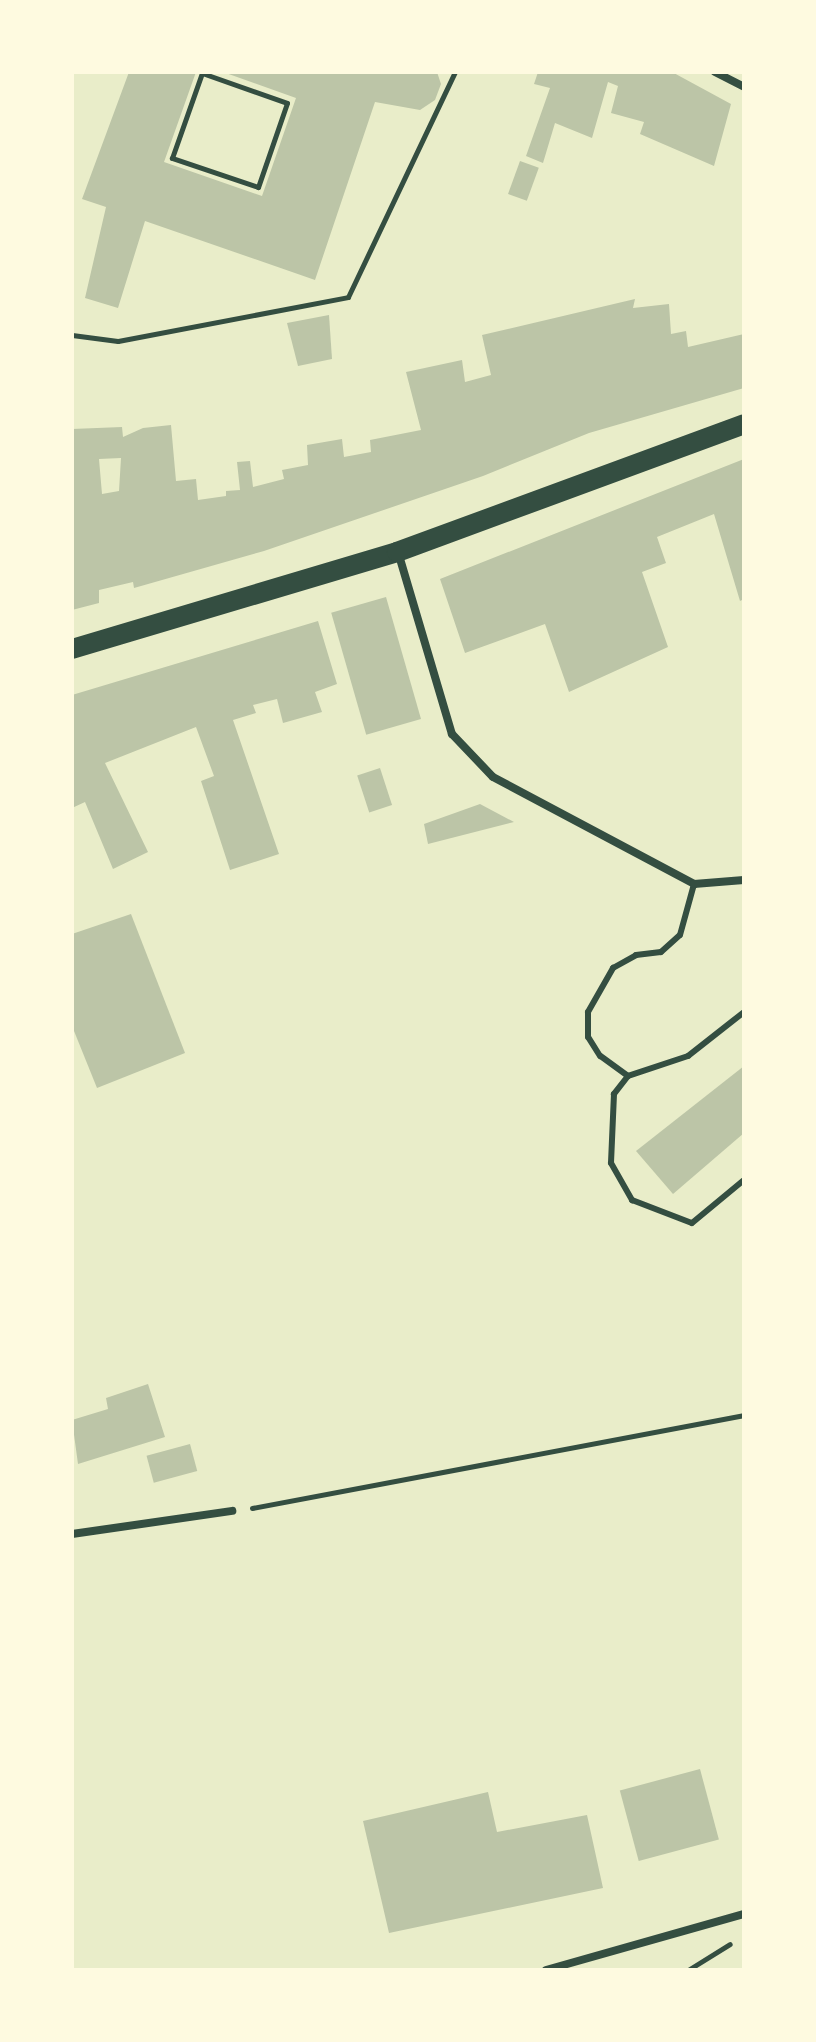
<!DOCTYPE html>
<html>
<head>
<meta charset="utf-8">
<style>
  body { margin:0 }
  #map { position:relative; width:816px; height:2042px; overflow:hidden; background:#e9edc9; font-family:Mulish,sans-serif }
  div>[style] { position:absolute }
  .building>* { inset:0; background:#bcc5a7; transform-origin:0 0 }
  .path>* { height:5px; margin:-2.5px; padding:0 2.5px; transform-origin:2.5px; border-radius:2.5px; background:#344e41 }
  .service>* { height:6px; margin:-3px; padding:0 3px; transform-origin:3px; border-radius:3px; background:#344e41 }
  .minor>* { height:8px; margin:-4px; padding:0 4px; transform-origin:4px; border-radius:4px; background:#344e41 }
  .primary>* { height:20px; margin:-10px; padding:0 10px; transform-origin:10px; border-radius:10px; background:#344e41 }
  span { translate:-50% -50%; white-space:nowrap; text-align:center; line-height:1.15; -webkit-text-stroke:8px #fefae0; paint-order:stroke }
  .frame { position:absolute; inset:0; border:74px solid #fefae0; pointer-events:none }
</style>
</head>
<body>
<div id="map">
  <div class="building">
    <div style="clip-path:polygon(129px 72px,196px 72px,164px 162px,262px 196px,296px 98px,223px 72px,437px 72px,441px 84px,435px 100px,420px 110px,375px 102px,315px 280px,145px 221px,118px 308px,85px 298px,106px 207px,82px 199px)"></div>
    <div style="clip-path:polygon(538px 72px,672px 72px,731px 104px,714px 166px,640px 134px,644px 122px,611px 113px,618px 86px,608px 82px,592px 138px,555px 123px,543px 163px,526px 156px,550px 88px,534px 84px)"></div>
    <div style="left:520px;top:161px;width:20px;height:35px;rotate:20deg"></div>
    <div style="clip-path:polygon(evenodd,635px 299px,633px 308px,669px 304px,671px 334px,686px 331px,688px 347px,744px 334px,744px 388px,589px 433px,483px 476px,264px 551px,134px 588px,133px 582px,99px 590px,99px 603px,72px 610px,72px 429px,122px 427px,123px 437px,143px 428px,171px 425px,176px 481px,196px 479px,198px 500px,226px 496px,226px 491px,240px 490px,237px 462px,250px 461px,253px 487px,284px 479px,282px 470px,308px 465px,307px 445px,342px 439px,344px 457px,371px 452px,370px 440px,421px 430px,406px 372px,462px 360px,465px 382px,491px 375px,482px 335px,635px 299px,121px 458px,119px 491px,102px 494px,99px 459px,121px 458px)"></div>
    <div style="clip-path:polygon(329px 315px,332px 359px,298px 366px,287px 323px)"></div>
    <div style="clip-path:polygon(744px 459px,744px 599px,740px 601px,714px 514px,657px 537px,666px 563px,642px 572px,668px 647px,569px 692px,545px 624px,465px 653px,440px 579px)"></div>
    <div style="left:386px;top:597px;width:127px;height:57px;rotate:74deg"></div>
    <div style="clip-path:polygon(318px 621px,337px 684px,315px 692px,322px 712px,283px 723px,277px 699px,253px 705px,256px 713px,233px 720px,279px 854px,230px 870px,201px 781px,214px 776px,196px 727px,105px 763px,148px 852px,113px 869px,85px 802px,72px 808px,72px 695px)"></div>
    <div style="left:380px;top:768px;width:39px;height:24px;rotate:72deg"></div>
    <div style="clip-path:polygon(480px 804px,514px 822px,428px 844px,424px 824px)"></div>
    <div style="clip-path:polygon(131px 914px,185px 1053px,97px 1088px,72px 1026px,72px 934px)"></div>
    <div style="clip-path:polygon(744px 1066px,744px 1133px,673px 1194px,636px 1151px)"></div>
    <div style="clip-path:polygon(148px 1384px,165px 1437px,78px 1464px,72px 1420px,108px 1409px,106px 1398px)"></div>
    <div style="left:190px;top:1444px;width:28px;height:45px;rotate:75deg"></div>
    <div style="left:700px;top:1769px;width:73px;height:83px;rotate:75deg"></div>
    <div style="clip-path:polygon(488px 1792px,497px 1832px,587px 1815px,603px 1888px,389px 1933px,363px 1821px)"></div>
  </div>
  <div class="path">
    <div style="left:202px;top:73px;width:90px;rotate:19.4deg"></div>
    <div style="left:287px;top:103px;width:89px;rotate:109deg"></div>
    <div style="left:258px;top:187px;width:91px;rotate:-161.4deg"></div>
    <div style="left:172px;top:158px;width:90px;rotate:-70.6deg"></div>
    <div style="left:72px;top:335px;width:46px;rotate:7.4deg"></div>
    <div style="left:118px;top:341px;width:234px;rotate:-10.8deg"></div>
    <div style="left:348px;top:297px;width:249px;rotate:-64.6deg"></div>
    <div style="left:252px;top:1508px;width:501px;rotate:-10.7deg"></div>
    <div style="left:688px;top:1970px;width:49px;rotate:-31.8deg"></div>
  </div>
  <div class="service">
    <div style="left:744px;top:1012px;width:71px;rotate:141.8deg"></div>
    <div style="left:688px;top:1056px;width:63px;rotate:161.6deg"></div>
    <div style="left:628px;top:1076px;width:23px;rotate:128deg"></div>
    <div style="left:614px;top:1094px;width:69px;rotate:92.5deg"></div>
    <div style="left:611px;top:1163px;width:43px;rotate:60.4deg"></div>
    <div style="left:632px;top:1200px;width:64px;rotate:21deg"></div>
    <div style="left:692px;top:1223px;width:67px;rotate:-39.6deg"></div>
    <div style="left:628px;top:1076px;width:34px;rotate:-144deg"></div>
    <div style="left:600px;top:1056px;width:22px;rotate:-122deg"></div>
    <div style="left:588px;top:1037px;width:25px;rotate:-90deg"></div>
    <div style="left:588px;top:1012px;width:51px;rotate:-60.4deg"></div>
    <div style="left:613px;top:968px;width:26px;rotate:-29deg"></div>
    <div style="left:636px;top:955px;width:25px;rotate:-7deg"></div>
    <div style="left:661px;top:952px;width:25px;rotate:-42deg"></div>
    <div style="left:680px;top:935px;width:53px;rotate:-74.6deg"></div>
  </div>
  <div class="minor">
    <div style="left:715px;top:72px;width:33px;rotate:27deg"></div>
    <div style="left:398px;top:552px;width:190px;rotate:73.5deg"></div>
    <div style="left:452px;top:734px;width:59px;rotate:46.4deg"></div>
    <div style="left:493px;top:777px;width:228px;rotate:28deg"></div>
    <div style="left:694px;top:884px;width:50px;rotate:-4.6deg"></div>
    <div style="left:72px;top:1534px;width:162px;rotate:-8.2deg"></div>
    <div style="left:546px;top:1970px;width:206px;rotate:-15.8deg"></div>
  </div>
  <div class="primary">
    <div style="left:72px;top:649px;width:339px;rotate:-16.6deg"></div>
    <div style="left:397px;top:552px;width:370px;rotate:-20.2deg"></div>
  </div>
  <div class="frame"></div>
</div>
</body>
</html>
